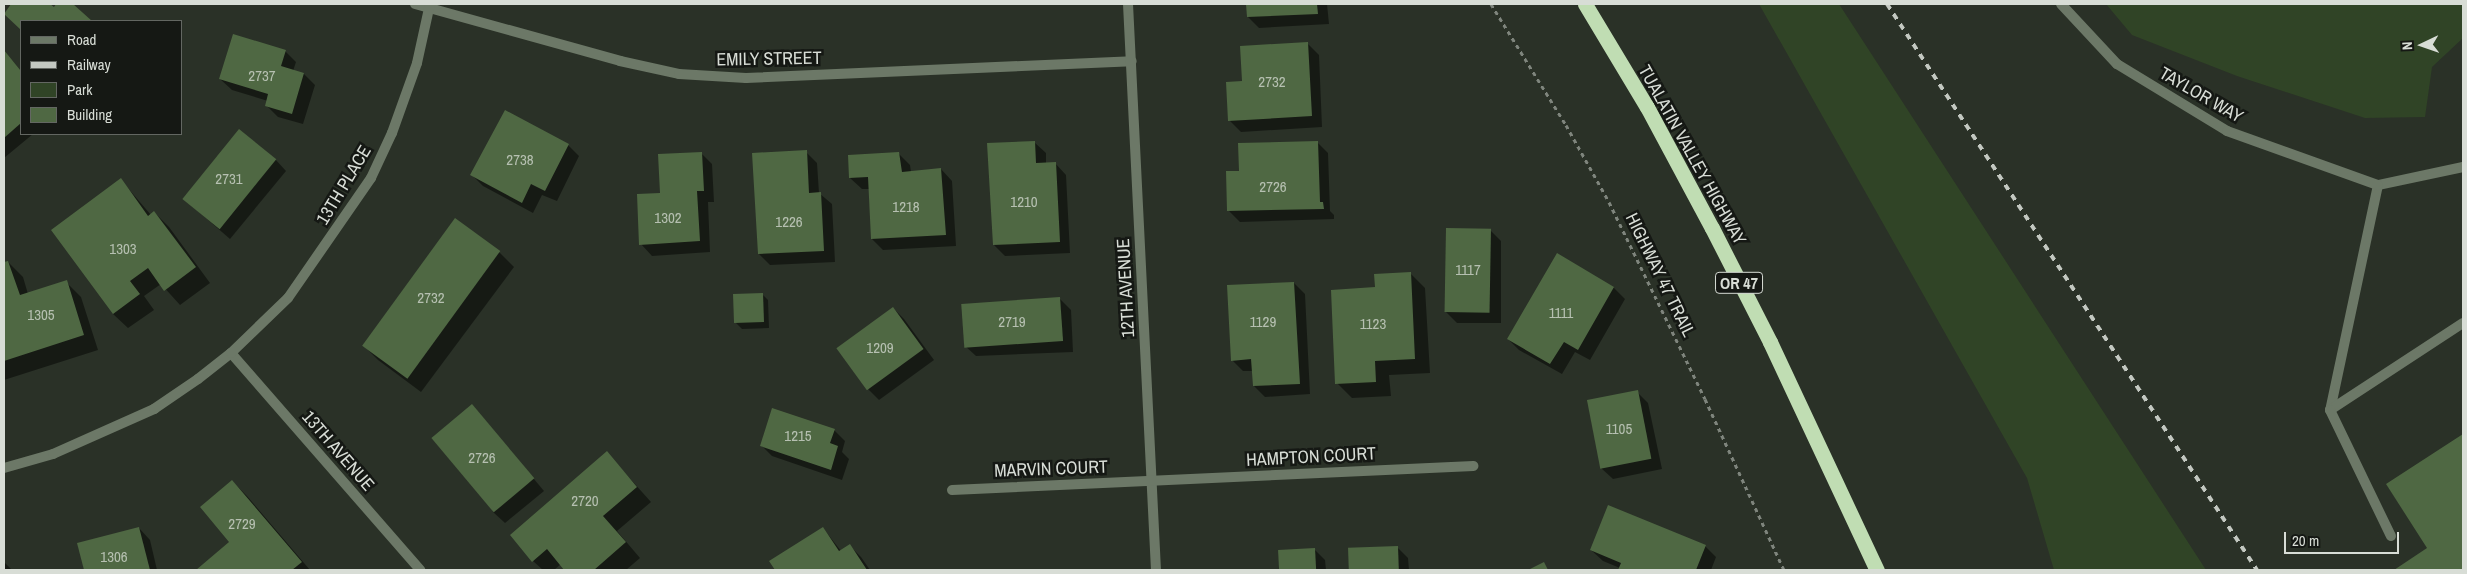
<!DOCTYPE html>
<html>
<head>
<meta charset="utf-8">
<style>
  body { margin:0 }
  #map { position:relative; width:2467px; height:574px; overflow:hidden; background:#2a3127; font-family:"Archivo Narrow",sans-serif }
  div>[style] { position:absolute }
  .green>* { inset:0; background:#304426 }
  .shadow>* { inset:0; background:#0007 }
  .building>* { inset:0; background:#4f6843; transform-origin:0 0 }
  .path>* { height:3px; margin-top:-1.5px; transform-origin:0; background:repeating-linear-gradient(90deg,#7f857d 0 4px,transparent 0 8px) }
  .lane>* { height:10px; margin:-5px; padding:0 5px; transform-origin:5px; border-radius:5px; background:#6c7867 }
  .street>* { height:10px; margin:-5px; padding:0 5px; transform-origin:5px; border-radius:5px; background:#6c7867 }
  .highway>* { height:15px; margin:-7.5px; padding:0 7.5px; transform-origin:7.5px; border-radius:7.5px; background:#c0ddb3 }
  .rail>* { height:4px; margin-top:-2px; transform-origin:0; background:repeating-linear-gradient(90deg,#c3c8c1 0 6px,transparent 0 12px) }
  span { translate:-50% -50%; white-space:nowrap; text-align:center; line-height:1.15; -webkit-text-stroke:5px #151814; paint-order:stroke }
  .number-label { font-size:15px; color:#b6c0b1 }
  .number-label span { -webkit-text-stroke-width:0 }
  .shield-label span { padding:1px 4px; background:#151814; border:1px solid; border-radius:4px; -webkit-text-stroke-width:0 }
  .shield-label { font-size:16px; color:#d8ddd6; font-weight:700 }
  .street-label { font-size:18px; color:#d8ddd6 }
  .frame { position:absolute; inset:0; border:5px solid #d8ddd6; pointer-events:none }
  .legend { position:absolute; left:20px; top:20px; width:162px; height:115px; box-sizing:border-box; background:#151814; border:1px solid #636762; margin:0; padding:6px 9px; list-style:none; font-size:15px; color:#d8ddd6 }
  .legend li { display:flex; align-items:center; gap:10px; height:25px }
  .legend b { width:25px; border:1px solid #636762 }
  .north { position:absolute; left:2397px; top:20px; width:50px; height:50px; -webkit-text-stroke:4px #151814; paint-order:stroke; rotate:267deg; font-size:14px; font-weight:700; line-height:20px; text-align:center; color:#d8ddd6 }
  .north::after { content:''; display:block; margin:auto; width:18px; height:22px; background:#d8ddd6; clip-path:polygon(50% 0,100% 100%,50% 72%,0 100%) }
  .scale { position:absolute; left:2284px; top:532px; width:115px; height:22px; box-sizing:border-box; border:2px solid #d8ddd6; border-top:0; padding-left:6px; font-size:15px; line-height:18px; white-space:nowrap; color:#d8ddd6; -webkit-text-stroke:4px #151814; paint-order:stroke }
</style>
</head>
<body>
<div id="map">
  <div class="green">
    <div style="clip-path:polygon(1759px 4px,1839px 4px,2206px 570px,2054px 570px,2027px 478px)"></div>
    <div style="clip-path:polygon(2106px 4px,2463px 4px,2463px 38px,2432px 67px,2425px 117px,2365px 118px,2237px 76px,2132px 35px)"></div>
  </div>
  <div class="shadow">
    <div style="clip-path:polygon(13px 4px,48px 4px,54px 9px,58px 4px,71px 4px,91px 21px,21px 21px,21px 29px,5px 13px)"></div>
    <div style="clip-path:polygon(1247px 4px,1327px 4px,1329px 24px,1259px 28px,1248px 17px)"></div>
    <div style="clip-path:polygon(1307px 43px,1319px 55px,1322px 127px,1241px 132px,1230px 121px)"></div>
    <div style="clip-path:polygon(4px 50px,21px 71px,21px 134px,33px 134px,4px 158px)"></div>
    <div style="clip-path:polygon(285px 51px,296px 62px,293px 71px,304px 74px,315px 85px,303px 124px,278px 117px,266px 105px,268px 101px,232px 90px,220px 79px)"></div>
    <div style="clip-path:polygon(1034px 142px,1046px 153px,1046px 164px,1055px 163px,1066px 175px,1070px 253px,1005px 256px,994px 245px)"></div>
    <div style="clip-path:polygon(1317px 142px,1328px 153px,1330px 211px,1334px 215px,1334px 219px,1240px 222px,1229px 211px,1240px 172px)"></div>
    <div style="clip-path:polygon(568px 145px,579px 156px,557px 201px,542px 195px,533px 213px,483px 186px,472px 175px)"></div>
    <div style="clip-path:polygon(806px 152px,817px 163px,819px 193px,832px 204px,835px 262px,770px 265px,759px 254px)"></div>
    <div style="clip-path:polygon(701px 153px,712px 164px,714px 202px,708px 202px,710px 252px,652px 256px,641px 244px,662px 194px)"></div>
    <div style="clip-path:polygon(899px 154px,910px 165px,911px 172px,941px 169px,952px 181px,956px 246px,883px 250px,872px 239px,869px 189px,862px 189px,850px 178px)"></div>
    <div style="clip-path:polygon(275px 159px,286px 171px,230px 239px,184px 199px)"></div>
    <div style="clip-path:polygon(121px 180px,151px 215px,154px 212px,169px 227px,210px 283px,180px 305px,161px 284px,144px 296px,154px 310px,128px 328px,113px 314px)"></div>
    <div style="clip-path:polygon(1490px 230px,1501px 241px,1501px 323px,1457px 323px,1446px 312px)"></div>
    <div style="clip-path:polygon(499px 252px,514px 267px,421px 392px,378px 360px,364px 346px)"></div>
    <div style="clip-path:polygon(1558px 255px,1614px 288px,1625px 299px,1590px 360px,1575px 352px,1562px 374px,1519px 350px,1508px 339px)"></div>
    <div style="clip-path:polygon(8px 262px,23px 277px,28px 294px,66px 282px,81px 297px,98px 350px,4px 380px,4px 264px)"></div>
    <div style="clip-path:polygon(1410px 273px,1425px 288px,1430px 373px,1389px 375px,1391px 396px,1352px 398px,1337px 383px,1376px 288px)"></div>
    <div style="clip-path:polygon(1294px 283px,1305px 294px,1310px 394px,1265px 397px,1254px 386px,1253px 371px,1243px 371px,1232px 360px)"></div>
    <div style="clip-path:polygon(762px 294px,768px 300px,769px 328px,742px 329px,736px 323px)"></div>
    <div style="clip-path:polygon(1060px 299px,1071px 310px,1073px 352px,976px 356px,964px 345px)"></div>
    <div style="clip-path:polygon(893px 308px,904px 319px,934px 360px,879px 400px,868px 389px,838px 348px)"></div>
    <div style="clip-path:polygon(1637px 392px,1648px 403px,1662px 469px,1613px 479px,1601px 468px,1588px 401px)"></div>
    <div style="clip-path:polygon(472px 405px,544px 491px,505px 523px,493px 512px)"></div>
    <div style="clip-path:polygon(834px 430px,845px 441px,842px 452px,849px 459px,842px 480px,772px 456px,761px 445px)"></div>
    <div style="clip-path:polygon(2463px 435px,2463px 570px,2397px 570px,2429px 549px,2387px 485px)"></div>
    <div style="clip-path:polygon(607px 453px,651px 502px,617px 531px,640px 558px,626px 570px,566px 570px,561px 564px,554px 570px,543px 570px,533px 561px)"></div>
    <div style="clip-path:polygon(232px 481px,247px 496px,310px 570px,198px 570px,231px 542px)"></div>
    <div style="clip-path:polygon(139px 528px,150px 540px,157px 570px,86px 570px,79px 544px)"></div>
    <div style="clip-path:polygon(823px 528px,841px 551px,850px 546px,861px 557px,870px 570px,776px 570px,771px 561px)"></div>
    <div style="clip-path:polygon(1705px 546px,1716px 557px,1711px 570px,1620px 570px,1620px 568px,1603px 561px,1591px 550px)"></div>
    <div style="clip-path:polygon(1397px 547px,1408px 558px,1409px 570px,1350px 570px,1349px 550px)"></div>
    <div style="clip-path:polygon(1314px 549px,1325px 560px,1326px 570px,1281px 570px,1280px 551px)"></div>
    <div style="clip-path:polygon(4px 562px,12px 570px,4px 570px)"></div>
  </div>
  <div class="building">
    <div style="clip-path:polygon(11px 4px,50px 4px,54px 7px,56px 4px,73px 4px,92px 21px,21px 21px,21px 30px,4px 14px)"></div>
    <div style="clip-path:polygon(1246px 4px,1317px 4px,1318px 14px,1247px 17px)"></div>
    <div style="clip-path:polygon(233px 34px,286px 50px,281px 66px,304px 73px,292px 114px,265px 106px,268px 94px,219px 79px)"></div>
    <div style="clip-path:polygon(1308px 42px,1312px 116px,1228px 121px,1226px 82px,1242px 81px,1240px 46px)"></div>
    <div style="clip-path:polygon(4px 50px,21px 71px,21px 123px,4px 138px)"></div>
    <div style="clip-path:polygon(505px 110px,569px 144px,545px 191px,531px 184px,522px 203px,470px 175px)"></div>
    <div style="left:239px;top:129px;width:48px;height:90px;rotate:39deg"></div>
    <div style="clip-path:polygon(1035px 141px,1036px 163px,1056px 162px,1060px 242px,993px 245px,987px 143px)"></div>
    <div style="clip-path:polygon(1318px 141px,1320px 202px,1323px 202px,1324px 209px,1227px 211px,1226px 171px,1239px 171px,1238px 143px)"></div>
    <div style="clip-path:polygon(807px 150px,809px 193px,821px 192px,824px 251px,758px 254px,752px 153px)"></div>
    <div style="clip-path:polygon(702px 152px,704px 191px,697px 191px,700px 241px,639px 245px,637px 194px,660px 193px,658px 154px)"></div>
    <div style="clip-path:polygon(899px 152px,902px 172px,941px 168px,946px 235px,871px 239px,868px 177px,849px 178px,848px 155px)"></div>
    <div style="clip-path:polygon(121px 178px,148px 216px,154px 211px,196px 267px,164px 291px,148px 268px,130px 281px,140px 294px,113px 314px,51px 230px)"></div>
    <div style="left:455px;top:218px;width:56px;height:158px;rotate:36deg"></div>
    <div style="left:1446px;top:228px;width:45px;height:84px;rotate:1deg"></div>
    <div style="clip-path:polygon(1557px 253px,1614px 287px,1578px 350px,1564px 342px,1550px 364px,1507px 339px)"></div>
    <div style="clip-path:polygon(8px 261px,20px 295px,67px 280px,84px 335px,4px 361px,4px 262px)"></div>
    <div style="clip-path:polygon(1411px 272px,1415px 359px,1375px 361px,1376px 382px,1335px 384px,1331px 290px,1375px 287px,1374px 274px)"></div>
    <div style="clip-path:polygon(1294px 282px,1300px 384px,1253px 386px,1251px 359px,1231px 361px,1227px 285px)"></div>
    <div style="left:763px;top:293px;width:29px;height:30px;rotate:88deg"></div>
    <div style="left:1060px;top:297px;width:44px;height:99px;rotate:86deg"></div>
    <div style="left:893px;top:307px;width:52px;height:70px;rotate:54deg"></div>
    <div style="left:1638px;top:390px;width:70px;height:52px;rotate:79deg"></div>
    <div style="left:472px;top:404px;width:97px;height:53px;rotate:50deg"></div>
    <div style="clip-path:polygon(772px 408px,835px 429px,830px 443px,838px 446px,831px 470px,760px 446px)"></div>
    <div style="clip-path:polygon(2463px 434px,2463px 570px,2394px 570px,2427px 548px,2386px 484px)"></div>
    <div style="clip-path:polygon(607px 451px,637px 487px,603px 516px,626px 542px,594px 570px,564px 570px,547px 549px,532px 562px,510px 535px)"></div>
    <div style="clip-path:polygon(232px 480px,302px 562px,292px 570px,196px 570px,229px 542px,200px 507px)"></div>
    <div style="clip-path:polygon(1608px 505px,1706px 545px,1696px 570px,1618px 570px,1621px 563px,1590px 550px)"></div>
    <div style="clip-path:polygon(139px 527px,150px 570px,84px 570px,77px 543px)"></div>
    <div style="clip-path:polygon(823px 527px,839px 551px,850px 544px,867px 570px,775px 570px,769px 561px)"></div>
    <div style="left:1398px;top:546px;width:24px;height:50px;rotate:88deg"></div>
    <div style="left:1315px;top:548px;width:22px;height:37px;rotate:87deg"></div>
    <div style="clip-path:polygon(1544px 562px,1548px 570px,1528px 570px)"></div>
  </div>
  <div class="path">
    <div style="left:1491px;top:4px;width:142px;rotate:58.2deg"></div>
    <div style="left:1566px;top:125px;width:88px;rotate:60.8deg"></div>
    <div style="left:1609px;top:202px;width:219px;rotate:64deg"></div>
    <div style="left:1705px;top:399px;width:188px;rotate:65.2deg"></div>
  </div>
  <div class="lane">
    <div style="left:2463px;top:167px;width:87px;rotate:168deg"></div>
    <div style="left:2378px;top:185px;width:230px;rotate:102deg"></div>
    <div style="left:2330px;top:410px;width:159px;rotate:-33.2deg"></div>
    <div style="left:2330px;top:410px;width:140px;rotate:64.2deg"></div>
  </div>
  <div class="street">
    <div style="left:415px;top:4px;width:213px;rotate:15.5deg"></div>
    <div style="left:620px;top:61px;width:60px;rotate:12.4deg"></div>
    <div style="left:679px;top:74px;width:67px;rotate:3.4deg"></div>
    <div style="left:746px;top:78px;width:386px;rotate:-2.5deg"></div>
    <div style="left:1128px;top:4px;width:567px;rotate:87.17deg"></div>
    <div style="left:2061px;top:4px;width:82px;rotate:47deg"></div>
    <div style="left:2117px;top:64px;width:129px;rotate:31.3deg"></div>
    <div style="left:2227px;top:131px;width:160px;rotate:19.7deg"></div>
    <div style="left:231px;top:353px;width:288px;rotate:48.9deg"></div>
    <div style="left:4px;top:468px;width:51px;rotate:-15.9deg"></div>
    <div style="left:53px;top:454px;width:111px;rotate:-24deg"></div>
    <div style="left:154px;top:409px;width:53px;rotate:-34.3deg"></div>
    <div style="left:198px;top:379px;width:42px;rotate:-38.2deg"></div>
    <div style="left:231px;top:353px;width:79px;rotate:-44deg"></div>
    <div style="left:288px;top:298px;width:146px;rotate:-55.3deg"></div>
    <div style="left:371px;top:178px;width:50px;rotate:-65deg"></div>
    <div style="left:392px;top:133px;width:74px;rotate:-70.3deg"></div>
    <div style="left:417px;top:63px;width:60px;rotate:-77.6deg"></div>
    <div style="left:952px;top:490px;width:522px;rotate:-2.64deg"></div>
  </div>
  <div class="highway">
    <div style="left:1585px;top:4px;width:120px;rotate:59deg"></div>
    <div style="left:1647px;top:107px;width:137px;rotate:61.8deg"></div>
    <div style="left:1712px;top:228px;width:128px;rotate:63deg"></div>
    <div style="left:1770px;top:342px;width:252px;rotate:64.9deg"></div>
  </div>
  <div class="rail">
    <div style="left:1887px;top:4px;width:676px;rotate:56.83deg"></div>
  </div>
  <div class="number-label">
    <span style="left:262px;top:76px">2737</span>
    <span style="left:1272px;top:82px">2732</span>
    <span style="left:520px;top:160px">2738</span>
    <span style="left:229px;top:179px">2731</span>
    <span style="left:1273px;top:187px">2726</span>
    <span style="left:1024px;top:202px">1210</span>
    <span style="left:906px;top:207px">1218</span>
    <span style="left:668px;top:218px">1302</span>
    <span style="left:789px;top:222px">1226</span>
    <span style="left:123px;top:249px">1303</span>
    <span style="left:1468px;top:270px">1117</span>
    <span style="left:431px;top:298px">2732</span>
    <span style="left:1561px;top:313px">1111</span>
    <span style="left:41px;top:315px">1305</span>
    <span style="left:1012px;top:322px">2719</span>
    <span style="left:1263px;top:322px">1129</span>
    <span style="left:1373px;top:324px">1123</span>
    <span style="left:880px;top:348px">1209</span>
    <span style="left:1619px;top:429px">1105</span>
    <span style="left:798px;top:436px">1215</span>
    <span style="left:482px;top:458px">2726</span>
    <span style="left:585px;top:501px">2720</span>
    <span style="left:242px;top:524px">2729</span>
    <span style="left:114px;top:557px">1306</span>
  </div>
  <div class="shield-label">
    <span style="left:1739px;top:283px">OR 47</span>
  </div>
  <div class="street-label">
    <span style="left:769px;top:59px;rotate:-1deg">EMILY STREET</span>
    <span style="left:2201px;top:95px;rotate:30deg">TAYLOR WAY</span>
    <span style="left:1692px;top:155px;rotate:61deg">TUALATIN VALLEY HIGHWAY</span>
    <span style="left:344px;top:185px;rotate:-59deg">13TH PLACE</span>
    <span style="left:1660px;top:275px;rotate:64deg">HIGHWAY 47 TRAIL</span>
    <span style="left:1126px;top:288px;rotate:-93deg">12TH AVENUE</span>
    <span style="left:338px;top:451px;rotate:49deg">13TH AVENUE</span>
    <span style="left:1311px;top:457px;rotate:-3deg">HAMPTON COURT</span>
    <span style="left:1051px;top:469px;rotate:-2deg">MARVIN COURT</span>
  </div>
  <div class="frame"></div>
  <ul class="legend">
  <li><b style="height:6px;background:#6c7867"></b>Road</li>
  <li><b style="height:6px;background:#c3c8c1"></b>Railway</li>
  <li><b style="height:14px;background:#304426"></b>Park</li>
  <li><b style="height:14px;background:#4f6843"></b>Building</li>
  </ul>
  <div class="north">N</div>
  <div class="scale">20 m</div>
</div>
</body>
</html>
